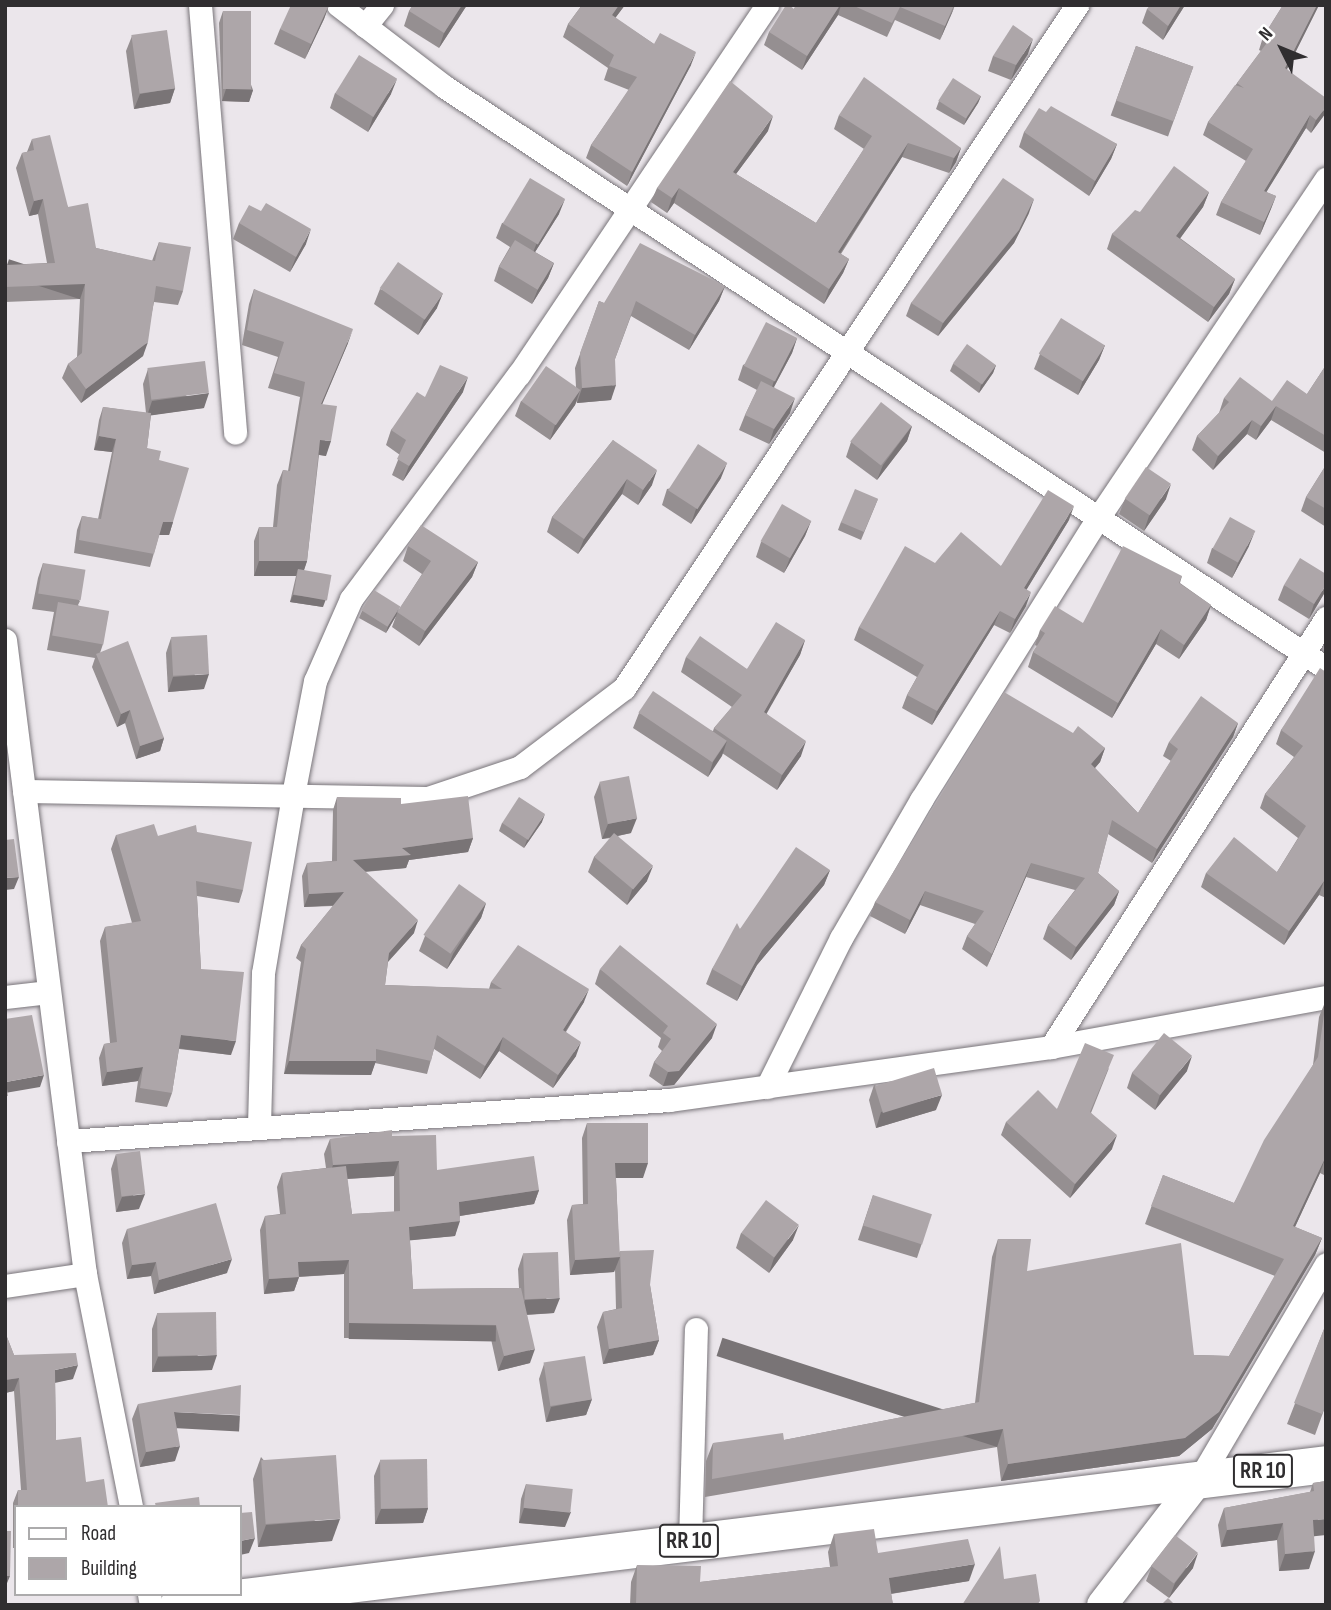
<!DOCTYPE html>
<html>
<head>
<meta charset="utf-8">
<style>
  body { margin:0 }
  #map { position:relative; width:1331px; height:1610px; overflow:hidden; background:#ebe6eb; font-family:"Sofia Sans Condensed",sans-serif }
  div>[style] { position:absolute }
  .roads { filter:drop-shadow(0 0 2px #79757a) drop-shadow(0 0 2px #79757a) }
  .minor>* { height:23px; margin:-11.5px; padding:0 11.5px; transform-origin:11.5px; border-radius:11.5px; background:#fff }
  .tertiary>* { height:30px; margin:-15px; padding:0 15px; transform-origin:15px; border-radius:15px; background:#fff }
  .primary>* { height:37px; margin:-18.5px; padding:0 18.5px; transform-origin:18.5px; border-radius:18.5px; background:#fff }
  .wall>* { inset:0; background:#958f91; transform-origin:0 0 }
  .shaded-wall>* { inset:0; background:#797476; transform-origin:0 0 }
  .building>* { inset:0; background:#ada6a9; transform-origin:0 0 }
  span { translate:-50% -50%; white-space:nowrap; text-align:center; line-height:1.15; -webkit-text-stroke:5px #fff; paint-order:stroke }
  .shield-label span { padding:2px 5px; background:#fff; border:2px solid; border-radius:5px; -webkit-text-stroke-width:0 }
  .shield-label { font-size:23px; color:#302e30; font-weight:700 }
  .frame { position:absolute; inset:0; border:7px solid #302e30; pointer-events:none }
  .legend { position:absolute; left:14px; top:1505px; width:228px; height:91px; box-sizing:border-box; background:#fff; border:2px solid #acabac; margin:0; padding:9px 12px; list-style:none; font-size:21px; color:#302e30 }
  .legend li { display:flex; align-items:center; gap:14px; height:35px }
  .legend b { width:35px; border:2px solid #acabac }
  .north { position:absolute; left:1247px; top:14px; width:70px; height:70px; -webkit-text-stroke:5px #fff; paint-order:stroke; rotate:313deg; font-size:19px; font-weight:700; line-height:28px; text-align:center; color:#302e30 }
  .north::after { content:''; display:block; margin:auto; width:24px; height:32px; background:#302e30; clip-path:polygon(50% 0,100% 100%,50% 72%,0 100%) }
</style>
</head>
<body>
<div id="map">
  <div class="roads">
    <div class="minor">
      <div style="left:200px;top:5px;width:429px;rotate:85.3deg"></div>
      <div style="left:338px;top:5px;width:135px;rotate:37.5deg"></div>
      <div style="left:445px;top:87px;width:1055px;rotate:33.4deg"></div>
      <div style="left:365px;top:26px;width:27px;rotate:-51deg"></div>
      <div style="left:5px;top:640px;width:639px;rotate:82.81deg"></div>
      <div style="left:85px;top:1274px;width:237px;rotate:78.8deg"></div>
      <div style="left:24px;top:791px;width:404px;rotate:1deg"></div>
      <div style="left:428px;top:798px;width:97px;rotate:-18.6deg"></div>
      <div style="left:520px;top:767px;width:131px;rotate:-37.2deg"></div>
      <div style="left:624px;top:688px;width:820px;rotate:-56.45deg"></div>
      <div style="left:5px;top:997px;width:44px;rotate:-6.5deg"></div>
      <div style="left:1051px;top:1047px;width:510px;rotate:-57.34deg"></div>
      <div style="left:767px;top:1087px;width:166px;rotate:-63.6deg"></div>
      <div style="left:841px;top:938px;width:160px;rotate:-59.9deg"></div>
      <div style="left:921px;top:800px;width:333px;rotate:-57.9deg"></div>
      <div style="left:1098px;top:518px;width:409px;rotate:-56.1deg"></div>
      <div style="left:259px;top:1126px;width:153px;rotate:-88.5deg"></div>
      <div style="left:263px;top:973px;width:181px;rotate:-80.4deg"></div>
      <div style="left:293px;top:795px;width:116px;rotate:-79.1deg"></div>
      <div style="left:315px;top:681px;width:90px;rotate:-66.3deg"></div>
      <div style="left:351px;top:599px;width:281px;rotate:-53.3deg"></div>
      <div style="left:519px;top:374px;width:445px;rotate:-56.1deg"></div>
      <div style="left:68px;top:1141px;width:602px;rotate:-3.9deg"></div>
      <div style="left:669px;top:1100px;width:386px;rotate:-7.9deg"></div>
      <div style="left:1051px;top:1047px;width:280px;rotate:-10.3deg"></div>
      <div style="left:5px;top:1286px;width:81px;rotate:-8.5deg"></div>
      <div style="left:1200px;top:1478px;width:248px;rotate:-59.5deg"></div>
      <div style="left:690px;top:1541px;width:212px;rotate:-88.4deg"></div>
      <div style="left:149px;top:1594px;width:11px;rotate:80deg"></div>
    </div>
    <div class="tertiary">
      <div style="left:1102px;top:1605px;width:160px;rotate:-52.3deg"></div>
    </div>
    <div class="primary">
      <div style="left:178px;top:1605px;width:1157px;rotate:-7deg"></div>
    </div>
  </div>
  <div class="wall">
    <div style="clip-path:polygon(329px 5px,324px 19px,305px 59px,274px 44px,280px 29px)"></div>
    <div style="clip-path:polygon(413px 5px,467px 5px,439px 48px,404px 26px,409px 11px)"></div>
    <div style="clip-path:polygon(582px 5px,625px 5px,615px 18px,654px 44px,691px 65px,627px 186px,586px 158px,591px 145px,629px 90px,604px 80px,608px 68px,563px 37px,568px 24px)"></div>
    <div style="clip-path:polygon(796px 5px,955px 5px,940px 40px,895px 20px,887px 37px,838px 15px,802px 70px,764px 45px,769px 32px,794px 9px)"></div>
    <div style="clip-path:polygon(1185px 5px,1163px 40px,1142px 23px,1147px 9px)"></div>
    <div style="clip-path:polygon(1283px 5px,1319px 5px,1287px 69px,1325px 114px,1311px 133px,1306px 128px,1266px 192px,1276px 196px,1260px 235px,1216px 215px,1221px 202px,1246px 161px,1203px 135px,1208px 122px,1261px 51px,1259px 50px,1263px 37px)"></div>
    <div style="clip-path:polygon(223px 11px,253px 90px,249px 102px,222px 101px,219px 23px)"></div>
    <div style="clip-path:polygon(132px 36px,175px 88px,170px 103px,134px 109px,126px 51px)"></div>
    <div style="left:1136px;top:46px;width:61px;height:74px;rotate:20deg"></div>
    <div style="clip-path:polygon(1028px 54px,1011px 80px,988px 71px,993px 56px)"></div>
    <div style="clip-path:polygon(335px 93px,391px 94px,368px 132px,330px 108px)"></div>
    <div style="clip-path:polygon(981px 96px,978px 103px,964px 125px,936px 109px,939px 101px)"></div>
    <div style="clip-path:polygon(1046px 112px,1117px 144px,1111px 159px,1089px 196px,1019px 147px,1024px 132px)"></div>
    <div style="clip-path:polygon(839px 115px,961px 148px,956px 162px,949px 173px,902px 157px,841px 254px,849px 259px,843px 273px,824px 304px,674px 203px,667px 213px,651px 202px,657px 188px,768px 131px,736px 174px,816px 223px,864px 149px,834px 129px)"></div>
    <div style="clip-path:polygon(32px 139px,68px 207px,96px 248px,152px 261px,159px 242px,183px 291px,178px 305px,154px 302px,143px 356px,81px 403px,62px 378px,68px 364px,77px 357px,80px 299px,5px 302px,5px 265px,47px 263px,38px 214px,29px 216px,16px 168px,22px 153px,27px 152px)"></div>
    <div style="clip-path:polygon(1209px 192px,1203px 207px,1180px 238px,1235px 279px,1229px 294px,1208px 322px,1107px 249px,1112px 234px,1140px 212px)"></div>
    <div style="clip-path:polygon(261px 211px,306px 244px,290px 272px,233px 239px,239px 223px)"></div>
    <div style="clip-path:polygon(1029px 213px,1014px 243px,938px 336px,906px 316px,911px 303px)"></div>
    <div style="clip-path:polygon(559px 214px,535px 252px,554px 263px,548px 278px,532px 304px,494px 281px,499px 266px,510px 247px,496px 238px,502px 223px)"></div>
    <div style="clip-path:polygon(725px 286px,719px 301px,689px 350px,631px 316px,615px 359px,611px 400px,577px 403px,577px 401px,575px 405px,550px 440px,515px 416px,521px 401px,576px 387px,575px 368px,599px 301px,604px 303px)"></div>
    <div style="clip-path:polygon(254px 289px,348px 343px,322px 404px,326px 456px,319px 455px,307px 561px,304px 570px,323px 607px,290px 602px,296px 576px,254px 576px,254px 541px,259px 527px,273px 527px,277px 485px,283px 470px,288px 471px,300px 397px,268px 388px,278px 357px,242px 345px,249px 304px)"></div>
    <div style="clip-path:polygon(380px 289px,437px 308px,418px 335px,374px 304px)"></div>
    <div style="clip-path:polygon(797px 338px,792px 353px,774px 387px,790px 413px,769px 444px,739px 430px,745px 415px,757px 390px,738px 380px,743px 365px)"></div>
    <div style="clip-path:polygon(1105px 345px,1099px 360px,1078px 395px,1034px 369px,1040px 354px)"></div>
    <div style="clip-path:polygon(953px 364px,996px 365px,993px 373px,979px 393px,950px 371px)"></div>
    <div style="clip-path:polygon(1326px 365px,1326px 453px,1271px 420px,1256px 440px,1247px 434px,1213px 470px,1192px 450px,1197px 436px,1219px 413px,1224px 398px,1272px 401px,1307px 394px)"></div>
    <div style="clip-path:polygon(148px 369px,204px 408px,151px 415px,147px 448px,159px 460px,173px 522px,169px 535px,159px 535px,150px 567px,74px 553px,77px 530px,82px 516px,98px 519px,112px 452px,94px 450px,99px 420px,103px 407px,146px 413px,143px 384px)"></div>
    <div style="clip-path:polygon(463px 392px,403px 481px,392px 475px,400px 455px,386px 445px,391px 430px,425px 397px)"></div>
    <div style="clip-path:polygon(912px 426px,907px 441px,877px 480px,846px 457px,851px 442px)"></div>
    <div style="clip-path:polygon(613px 440px,652px 485px,638px 505px,622px 494px,578px 554px,547px 532px,552px 517px)"></div>
    <div style="clip-path:polygon(1326px 465px,1326px 527px,1301px 511px,1306px 497px)"></div>
    <div style="clip-path:polygon(721px 478px,691px 524px,662px 505px,667px 489px)"></div>
    <div style="clip-path:polygon(878px 499px,861px 540px,838px 530px,841px 522px)"></div>
    <div style="clip-path:polygon(1125px 499px,1166px 499px,1144px 531px,1119px 514px)"></div>
    <div style="clip-path:polygon(1069px 520px,1026px 590px,1026px 606px,1010px 633px,994px 625px,932px 725px,902px 708px,907px 695px,917px 677px,854px 640px,859px 627px,1001px 566px)"></div>
    <div style="clip-path:polygon(811px 521px,805px 536px,784px 573px,756px 557px,761px 542px)"></div>
    <div style="clip-path:polygon(408px 546px,478px 562px,472px 577px,419px 646px,392px 627px,396px 616px,386px 633px,359px 618px,362px 611px,399px 610px,422px 574px,403px 561px)"></div>
    <div style="clip-path:polygon(1249px 546px,1232px 578px,1207px 563px,1212px 548px)"></div>
    <div style="clip-path:polygon(43px 563px,80px 601px,78px 605px,103px 644px,100px 653px,164px 738px,160px 751px,136px 759px,125px 723px,117px 727px,92px 667px,95px 658px,47px 650px,54px 612px,32px 609px,38px 578px)"></div>
    <div style="clip-path:polygon(1182px 576px,1180px 583px,1211px 605px,1206px 620px,1179px 659px,1156px 644px,1112px 718px,1028px 667px,1033px 652px,1037px 646px,1035px 645px,1040px 630px,1083px 623px)"></div>
    <div style="clip-path:polygon(1284px 585px,1325px 592px,1309px 619px,1278px 600px)"></div>
    <div style="clip-path:polygon(171px 638px,204px 689px,168px 692px,166px 653px)"></div>
    <div style="clip-path:polygon(805px 640px,800px 655px,766px 713px,801px 756px,777px 790px,722px 753px,708px 777px,633px 728px,639px 713px,713px 731px,714px 728px,732px 707px,681px 672px,686px 657px,747px 669px)"></div>
    <div style="clip-path:polygon(1326px 672px,1326px 898px,1319px 895px,1284px 945px,1201px 887px,1206px 873px,1277px 872px,1298px 838px,1260px 808px,1265px 794px,1294px 757px,1276px 744px,1281px 730px)"></div>
    <div style="clip-path:polygon(1238px 723px,1233px 737px,1152px 863px,1108px 834px,1098px 873px,1119px 891px,1114px 905px,1071px 960px,1043px 939px,1048px 925px,1075px 890px,1026px 877px,987px 967px,962px 949px,967px 936px,975px 924px,920px 905px,905px 934px,870px 916px,875px 902px,1073px 733px,1105px 748px,1100px 762px,1095px 768px,1138px 813px,1171px 761px,1163px 756px,1169px 742px)"></div>
    <div style="clip-path:polygon(600px 782px,631px 833px,618px 836px,647px 881px,627px 905px,588px 872px,594px 857px,611px 838px,602px 839px,594px 797px)"></div>
    <div style="clip-path:polygon(337px 797px,401px 804px,473px 838px,468px 852px,409px 860px,406px 868px,365px 872px,414px 933px,388px 962px,385px 985px,489px 989px,491px 982px,584px 1002px,566px 1032px,576px 1056px,553px 1088px,499px 1051px,480px 1079px,434px 1049px,427px 1074px,375px 1063px,371px 1075px,284px 1074px,301px 962px,296px 958px,301px 945px,333px 906px,304px 907px,302px 876px,307px 863px,332px 861px,333px 810px)"></div>
    <div style="clip-path:polygon(542px 822px,524px 848px,499px 831px,502px 823px)"></div>
    <div style="clip-path:polygon(197px 832px,243px 890px,239px 903px,197px 896px,201px 969px,231px 1055px,179px 1049px,172px 1093px,167px 1107px,135px 1102px,138px 1081px,102px 1086px,99px 1058px,104px 1044px,110px 1043px,100px 941px,105px 927px,132px 923px,111px 849px,116px 835px,158px 836px)"></div>
    <div style="clip-path:polygon(830px 870px,824px 885px,757px 965px,737px 1001px,706px 984px,712px 969px,740px 929px)"></div>
    <div style="clip-path:polygon(486px 903px,481px 918px,447px 969px,419px 951px,425px 936px)"></div>
    <div style="clip-path:polygon(600px 969px,712px 1038px,674px 1085px,663px 1086px,649px 1076px,654px 1062px,662px 1051px,658px 1047px,661px 1038px,595px 984px)"></div>
    <div style="clip-path:polygon(1326px 1000px,1326px 1176px,1320px 1173px,1295px 1227px,1322px 1238px,1315px 1255px,1212px 1429px,1179px 1456px,1001px 1481px,997px 1447px,705px 1497px,706px 1461px,713px 1443px,784px 1440px,975px 1403px,992px 1257px,998px 1239px,1027px 1271px,1194px 1355px,1229px 1356px,1275px 1276px,1145px 1224px,1163px 1175px,1234px 1203px,1313px 1065px,1319px 1017px)"></div>
    <div style="clip-path:polygon(1109px 1068px,1091px 1113px,1112px 1149px,1070px 1198px,1001px 1135px,1006px 1122px,1057px 1109px)"></div>
    <div style="clip-path:polygon(1187px 1071px,1155px 1110px,1127px 1088px,1132px 1073px)"></div>
    <div style="clip-path:polygon(874px 1085px,936px 1110px,876px 1128px,869px 1100px)"></div>
    <div style="clip-path:polygon(587px 1123px,643px 1178px,616px 1178px,619px 1253px,620px 1251px,650px 1285px,659px 1340px,653px 1355px,603px 1364px,597px 1327px,603px 1312px,616px 1309px,615px 1269px,614px 1272px,570px 1275px,567px 1220px,572px 1205px,583px 1204px,582px 1138px)"></div>
    <div style="clip-path:polygon(evenodd,392px 1136px,437px 1170px,539px 1190px,534px 1204px,460px 1216px,455px 1236px,410px 1240px,413px 1289px,519px 1288px,518px 1269px,523px 1254px,554px 1313px,527px 1315px,530px 1363px,498px 1371px,491px 1339px,344px 1338px,344px 1274px,299px 1277px,294px 1291px,264px 1294px,260px 1230px,265px 1216px,280px 1214px,277px 1187px,282px 1173px,326px 1168px,324px 1154px,330px 1139px,392px 1136px,394px 1176px,394px 1212px,352px 1214px,347px 1179px,394px 1176px)"></div>
    <div style="clip-path:polygon(116px 1154px,139px 1209px,116px 1212px,111px 1169px)"></div>
    <div style="clip-path:polygon(873px 1195px,922px 1243px,917px 1258px,858px 1240px)"></div>
    <div style="clip-path:polygon(127px 1229px,227px 1273px,154px 1294px,151px 1276px,127px 1279px,122px 1243px)"></div>
    <div style="clip-path:polygon(741px 1233px,793px 1240px,769px 1273px,736px 1248px)"></div>
    <div style="clip-path:polygon(157px 1314px,212px 1370px,152px 1372px,152px 1329px)"></div>
    <div style="clip-path:polygon(1326px 1324px,1326px 1410px,1324px 1410px,1315px 1435px,1287px 1424px)"></div>
    <div style="clip-path:polygon(5px 1332px,14px 1355px,73px 1379px,55px 1382px,56px 1440px,86px 1482px,108px 1507px,16px 1507px,16px 1548px,13px 1548px,13px 1503px,18px 1490px,21px 1490px,14px 1391px,5px 1393px)"></div>
    <div style="clip-path:polygon(544px 1364px,592px 1399px,586px 1415px,546px 1422px,539px 1379px)"></div>
    <div style="clip-path:polygon(138px 1404px,234px 1430px,177px 1427px,175px 1461px,140px 1467px,132px 1419px)"></div>
    <div style="clip-path:polygon(261px 1457px,332px 1541px,258px 1547px,253px 1479px)"></div>
    <div style="clip-path:polygon(380px 1461px,428px 1508px,423px 1523px,375px 1524px,374px 1476px)"></div>
    <div style="clip-path:polygon(1326px 1481px,1314px 1537px,1309px 1569px,1279px 1571px,1277px 1540px,1221px 1547px,1218px 1525px,1224px 1508px,1310px 1492px,1313px 1483px)"></div>
    <div style="clip-path:polygon(526px 1484px,565px 1527px,519px 1523px,521px 1499px)"></div>
    <div style="clip-path:polygon(834px 1534px,878px 1553px,969px 1581px,891px 1594px,893px 1605px,630px 1605px,631px 1582px,637px 1565px,700px 1582px,830px 1567px,828px 1552px)"></div>
    <div style="clip-path:polygon(1152px 1566px,1193px 1568px,1169px 1598px,1146px 1581px)"></div>
  </div>
  <div class="shaded-wall">
    <div style="clip-path:polygon(329px 5px,324px 19px,305px 59px,311px 44px)"></div>
    <div style="clip-path:polygon(462px 5px,467px 5px,439px 48px,444px 33px)"></div>
    <div style="clip-path:polygon(619px 5px,625px 5px,607px 29px,612px 15px)"></div>
    <div style="clip-path:polygon(840px 5px,841px 5px,838px 15px,802px 70px,807px 56px)"></div>
    <div style="clip-path:polygon(955px 5px,952px 13px,940px 40px,945px 26px)"></div>
    <div style="clip-path:polygon(1181px 5px,1185px 5px,1163px 40px,1168px 26px)"></div>
    <div style="clip-path:polygon(1317px 5px,1319px 5px,1281px 81px,1285px 68px)"></div>
    <div style="clip-path:polygon(1033px 39px,1028px 54px,1011px 80px,1016px 65px)"></div>
    <div style="clip-path:polygon(696px 52px,691px 65px,627px 186px,632px 172px)"></div>
    <div style="clip-path:polygon(397px 79px,391px 94px,368px 132px,373px 117px)"></div>
    <div style="clip-path:polygon(175px 88px,170px 103px,134px 109px,140px 94px)"></div>
    <div style="clip-path:polygon(226px 89px,253px 90px,249px 102px,222px 101px)"></div>
    <div style="clip-path:polygon(981px 96px,978px 103px,964px 125px,967px 117px)"></div>
    <div style="clip-path:polygon(1326px 107px,1325px 114px,1311px 133px,1316px 120px)"></div>
    <div style="clip-path:polygon(1310px 115px,1306px 128px,1259px 204px,1264px 191px)"></div>
    <div style="clip-path:polygon(773px 116px,768px 131px,727px 186px,733px 172px)"></div>
    <div style="clip-path:polygon(908px 143px,902px 157px,832px 266px,838px 252px)"></div>
    <div style="clip-path:polygon(1117px 144px,1111px 159px,1089px 196px,1095px 181px)"></div>
    <div style="clip-path:polygon(961px 148px,956px 162px,949px 173px,954px 158px)"></div>
    <div style="clip-path:polygon(679px 188px,674px 203px,667px 213px,672px 198px)"></div>
    <div style="clip-path:polygon(1209px 192px,1203px 207px,1171px 251px,1176px 236px)"></div>
    <div style="clip-path:polygon(1276px 196px,1271px 209px,1260px 235px,1264px 222px)"></div>
    <div style="clip-path:polygon(43px 199px,38px 214px,29px 216px,34px 201px)"></div>
    <div style="clip-path:polygon(565px 199px,559px 214px,530px 260px,536px 245px)"></div>
    <div style="clip-path:polygon(1034px 199px,1029px 213px,1014px 243px,938px 336px,943px 323px)"></div>
    <div style="clip-path:polygon(311px 229px,306px 244px,290px 272px,296px 257px)"></div>
    <div style="clip-path:polygon(849px 259px,843px 273px,824px 304px,829px 289px)"></div>
    <div style="clip-path:polygon(554px 263px,548px 278px,532px 304px,538px 289px)"></div>
    <div style="clip-path:polygon(1235px 279px,1229px 294px,1208px 322px,1214px 307px)"></div>
    <div style="left:85px;top:284px;width:16px;height:80px;rotate:108deg"></div>
    <div style="clip-path:polygon(725px 286px,719px 301px,689px 350px,695px 335px)"></div>
    <div style="clip-path:polygon(443px 293px,437px 308px,418px 335px,424px 320px)"></div>
    <div style="clip-path:polygon(353px 329px,348px 343px,316px 419px,321px 404px)"></div>
    <div style="clip-path:polygon(797px 338px,792px 353px,769px 396px,774px 381px)"></div>
    <div style="clip-path:polygon(148px 342px,143px 356px,81px 403px,86px 389px)"></div>
    <div style="clip-path:polygon(1105px 345px,1099px 360px,1078px 395px,1083px 380px)"></div>
    <div style="clip-path:polygon(996px 365px,993px 373px,979px 393px,981px 385px)"></div>
    <div style="clip-path:polygon(468px 377px,463px 392px,403px 481px,409px 466px)"></div>
    <div style="clip-path:polygon(616px 385px,611px 400px,577px 403px,582px 388px)"></div>
    <div style="clip-path:polygon(580px 390px,575px 405px,550px 440px,555px 425px)"></div>
    <div style="clip-path:polygon(209px 393px,204px 408px,147px 416px,152px 401px)"></div>
    <div style="clip-path:polygon(795px 398px,790px 413px,769px 444px,774px 429px)"></div>
    <div style="clip-path:polygon(1276px 406px,1271px 420px,1256px 440px,1261px 426px)"></div>
    <div style="clip-path:polygon(1252px 420px,1247px 434px,1213px 470px,1218px 456px)"></div>
    <div style="clip-path:polygon(912px 426px,907px 441px,877px 480px,883px 465px)"></div>
    <div style="clip-path:polygon(99px 436px,116px 439px,112px 452px,94px 450px)"></div>
    <div style="clip-path:polygon(320px 440px,331px 441px,326px 456px,315px 454px)"></div>
    <div style="clip-path:polygon(727px 463px,721px 478px,691px 524px,696px 509px)"></div>
    <div style="clip-path:polygon(657px 470px,652px 485px,638px 505px,643px 490px)"></div>
    <div style="clip-path:polygon(627px 479px,622px 494px,578px 554px,584px 539px)"></div>
    <div style="clip-path:polygon(1171px 484px,1166px 499px,1144px 531px,1149px 516px)"></div>
    <div style="clip-path:polygon(1074px 506px,1069px 520px,1019px 602px,1024px 588px)"></div>
    <div style="clip-path:polygon(811px 521px,805px 536px,784px 573px,790px 558px)"></div>
    <div style="clip-path:polygon(163px 522px,173px 522px,169px 535px,158px 535px)"></div>
    <div style="clip-path:polygon(1255px 531px,1249px 546px,1232px 578px,1238px 563px)"></div>
    <div style="clip-path:polygon(259px 561px,307px 561px,302px 576px,298px 569px,296px 576px,254px 576px)"></div>
    <div style="clip-path:polygon(478px 562px,472px 577px,419px 646px,425px 631px)"></div>
    <div style="clip-path:polygon(1326px 585px,1325px 592px,1309px 619px,1314px 604px)"></div>
    <div style="clip-path:polygon(1031px 592px,1026px 606px,1010px 633px,1015px 619px)"></div>
    <div style="clip-path:polygon(293px 595px,326px 599px,323px 607px,290px 602px)"></div>
    <div style="clip-path:polygon(1211px 605px,1206px 620px,1179px 659px,1184px 645px)"></div>
    <div style="clip-path:polygon(400px 606px,396px 616px,386px 633px,388px 626px)"></div>
    <div style="clip-path:polygon(1000px 611px,994px 625px,932px 725px,937px 711px)"></div>
    <div style="clip-path:polygon(1161px 629px,1156px 644px,1112px 718px,1118px 703px)"></div>
    <div style="clip-path:polygon(805px 640px,800px 655px,759px 727px,764px 712px)"></div>
    <div style="clip-path:polygon(209px 674px,204px 689px,168px 692px,173px 677px)"></div>
    <div style="clip-path:polygon(130px 710px,125px 723px,117px 727px,121px 714px)"></div>
    <div style="clip-path:polygon(1238px 723px,1233px 737px,1152px 863px,1157px 849px)"></div>
    <div style="clip-path:polygon(164px 738px,160px 751px,136px 759px,140px 746px)"></div>
    <div style="clip-path:polygon(727px 741px,722px 756px,708px 777px,713px 762px)"></div>
    <div style="clip-path:polygon(806px 741px,801px 756px,777px 790px,782px 775px)"></div>
    <div style="clip-path:polygon(1105px 748px,1100px 762px,1086px 778px,1091px 764px)"></div>
    <div style="clip-path:polygon(545px 814px,542px 822px,524px 848px,527px 840px)"></div>
    <div style="clip-path:polygon(637px 818px,631px 833px,602px 839px,608px 824px)"></div>
    <div style="clip-path:polygon(473px 838px,468px 852px,409px 860px,406px 868px,348px 873px,353px 860px,402px 848px)"></div>
    <div style="clip-path:polygon(1031px 863px,1026px 877px,987px 967px,992px 954px)"></div>
    <div style="clip-path:polygon(653px 866px,647px 881px,627px 905px,632px 890px)"></div>
    <div style="clip-path:polygon(830px 870px,824px 885px,757px 965px,737px 1001px,742px 986px,762px 950px)"></div>
    <div style="clip-path:polygon(19px 877px,14px 889px,5px 890px,5px 878px)"></div>
    <div style="clip-path:polygon(1324px 881px,1319px 895px,1284px 945px,1289px 931px)"></div>
    <div style="clip-path:polygon(925px 891px,920px 905px,905px 934px,910px 920px)"></div>
    <div style="clip-path:polygon(1119px 891px,1114px 905px,1071px 960px,1076px 947px)"></div>
    <div style="clip-path:polygon(344px 892px,339px 905px,304px 907px,309px 894px)"></div>
    <div style="clip-path:polygon(486px 903px,481px 918px,447px 969px,453px 954px)"></div>
    <div style="clip-path:polygon(418px 920px,414px 933px,384px 966px,389px 953px)"></div>
    <div style="clip-path:polygon(589px 989px,584px 1002px,558px 1043px,563px 1030px)"></div>
    <div style="clip-path:polygon(717px 1024px,712px 1038px,674px 1085px,663px 1086px,668px 1072px)"></div>
    <div style="clip-path:polygon(181px 1035px,236px 1041px,231px 1055px,176px 1048px)"></div>
    <div style="clip-path:polygon(503px 1037px,499px 1051px,480px 1079px,485px 1066px)"></div>
    <div style="clip-path:polygon(581px 1042px,576px 1056px,553px 1088px,558px 1075px)"></div>
    <div style="clip-path:polygon(1192px 1056px,1187px 1071px,1155px 1110px,1160px 1095px)"></div>
    <div style="clip-path:polygon(289px 1061px,376px 1061px,371px 1075px,284px 1074px)"></div>
    <div style="clip-path:polygon(143px 1067px,138px 1081px,102px 1086px,107px 1072px)"></div>
    <div style="clip-path:polygon(44px 1075px,40px 1087px,5px 1093px,6px 1082px)"></div>
    <div style="clip-path:polygon(942px 1095px,936px 1110px,876px 1128px,881px 1112px)"></div>
    <div style="clip-path:polygon(1117px 1135px,1112px 1149px,1070px 1198px,1075px 1184px)"></div>
    <div style="clip-path:polygon(1326px 1156px,1320px 1173px,1287px 1244px,1293px 1226px)"></div>
    <div style="clip-path:polygon(399px 1161px,394px 1176px,328px 1180px,333px 1165px)"></div>
    <div style="clip-path:polygon(615px 1163px,648px 1163px,643px 1178px,610px 1178px)"></div>
    <div style="clip-path:polygon(539px 1190px,534px 1204px,453px 1217px,459px 1202px)"></div>
    <div style="clip-path:polygon(145px 1194px,139px 1209px,116px 1212px,122px 1197px)"></div>
    <div style="clip-path:polygon(460px 1221px,455px 1236px,404px 1241px,409px 1227px)"></div>
    <div style="clip-path:polygon(799px 1225px,793px 1240px,769px 1273px,774px 1258px)"></div>
    <div style="clip-path:polygon(1322px 1238px,1315px 1255px,1212px 1429px,1179px 1456px,1001px 1481px,1008px 1464px,1185px 1438px)"></div>
    <div style="clip-path:polygon(620px 1257px,614px 1272px,570px 1275px,575px 1260px)"></div>
    <div style="clip-path:polygon(232px 1259px,227px 1273px,154px 1294px,159px 1280px)"></div>
    <div style="clip-path:polygon(349px 1260px,344px 1274px,293px 1277px,298px 1262px)"></div>
    <div style="clip-path:polygon(156px 1262px,151px 1276px,127px 1279px,132px 1265px)"></div>
    <div style="clip-path:polygon(299px 1277px,294px 1291px,264px 1294px,269px 1279px)"></div>
    <div style="clip-path:polygon(560px 1298px,554px 1313px,520px 1315px,525px 1300px)"></div>
    <div style="left:349px;top:1323px;width:147px;height:16px;rotate:1deg"></div>
    <div style="clip-path:polygon(659px 1340px,653px 1355px,603px 1364px,609px 1349px)"></div>
    <div style="clip-path:polygon(535px 1349px,530px 1363px,498px 1371px,504px 1356px)"></div>
    <div style="clip-path:polygon(217px 1355px,212px 1370px,152px 1372px,158px 1357px)"></div>
    <div style="clip-path:polygon(78px 1365px,73px 1379px,50px 1384px,55px 1370px)"></div>
    <div style="clip-path:polygon(19px 1378px,14px 1391px,5px 1393px,5px 1380px)"></div>
    <div style="clip-path:polygon(592px 1399px,586px 1415px,546px 1422px,551px 1407px)"></div>
    <div style="left:174px;top:1412px;width:66px;height:16px;rotate:3deg"></div>
    <div style="left:1003px;top:1429px;width:19px;height:295px;rotate:108deg"></div>
    <div style="clip-path:polygon(180px 1446px,175px 1461px,140px 1467px,146px 1452px)"></div>
    <div style="clip-path:polygon(428px 1508px,423px 1523px,375px 1524px,381px 1509px)"></div>
    <div style="clip-path:polygon(524px 1508px,571px 1512px,565px 1527px,519px 1523px)"></div>
    <div style="clip-path:polygon(340px 1519px,332px 1541px,258px 1547px,266px 1525px)"></div>
    <div style="clip-path:polygon(1326px 1519px,1326px 1535px,1307px 1537px,1313px 1520px)"></div>
    <div style="clip-path:polygon(1283px 1523px,1277px 1540px,1221px 1547px,1227px 1530px)"></div>
    <div style="clip-path:polygon(255px 1538px,249px 1553px,240px 1555px,240px 1541px)"></div>
    <div style="clip-path:polygon(1315px 1551px,1309px 1569px,1279px 1571px,1285px 1554px)"></div>
    <div style="clip-path:polygon(1198px 1553px,1193px 1568px,1169px 1598px,1175px 1583px)"></div>
    <div style="clip-path:polygon(975px 1564px,969px 1581px,883px 1595px,889px 1578px)"></div>
    <div style="clip-path:polygon(5px 1576px,10px 1576px,5px 1588px)"></div>
  </div>
  <div class="building">
    <div style="clip-path:polygon(291px 5px,329px 5px,311px 44px,280px 29px)"></div>
    <div style="clip-path:polygon(413px 5px,462px 5px,444px 33px,409px 11px)"></div>
    <div style="clip-path:polygon(582px 5px,619px 5px,612px 15px,654px 44px,660px 33px,696px 52px,632px 172px,591px 145px,637px 77px,609px 66px,614px 55px,568px 24px)"></div>
    <div style="clip-path:polygon(786px 5px,789px 5px,794px 9px,796px 5px,840px 5px,807px 56px,769px 32px)"></div>
    <div style="clip-path:polygon(852px 5px,954px 5px,945px 26px,900px 7px,892px 23px)"></div>
    <div style="clip-path:polygon(1150px 5px,1181px 5px,1168px 26px,1147px 9px)"></div>
    <div style="clip-path:polygon(1283px 5px,1317px 5px,1285px 68px,1326px 98px,1326px 107px,1316px 120px,1310px 115px,1264px 191px,1276px 196px,1264px 222px,1221px 202px,1253px 149px,1208px 122px,1235px 85px,1244px 88px,1237px 83px,1269px 40px,1263px 37px)"></div>
    <div style="left:223px;top:11px;width:28px;height:78px"></div>
    <div style="clip-path:polygon(1013px 25px,1033px 39px,1016px 65px,993px 56px)"></div>
    <div style="left:167px;top:30px;width:59px;height:36px;rotate:82deg"></div>
    <div style="left:1136px;top:46px;width:61px;height:58px;rotate:20deg"></div>
    <div style="left:359px;top:55px;width:45px;height:45px;rotate:32deg"></div>
    <div style="clip-path:polygon(864px 77px,961px 148px,954px 158px,908px 143px,838px 252px,849px 259px,829px 289px,679px 188px,672px 198px,657px 188px,730px 81px,773px 116px,733px 172px,816px 223px,872px 136px,839px 115px)"></div>
    <div style="left:953px;top:78px;width:33px;height:27px;rotate:33deg"></div>
    <div style="clip-path:polygon(1051px 106px,1117px 144px,1095px 181px,1024px 132px,1039px 108px,1046px 112px)"></div>
    <div style="clip-path:polygon(50px 135px,68px 207px,88px 203px,96px 248px,155px 261px,159px 242px,191px 247px,183px 291px,156px 286px,148px 342px,86px 389px,68px 364px,82px 353px,85px 284px,5px 287px,5px 265px,55px 263px,43px 199px,34px 201px,22px 153px,34px 150px,32px 139px)"></div>
    <div style="clip-path:polygon(1174px 166px,1209px 192px,1176px 236px,1235px 279px,1214px 307px,1112px 234px,1135px 210px,1140px 212px)"></div>
    <div style="left:530px;top:178px;width:41px;height:53px;rotate:31deg"></div>
    <div style="clip-path:polygon(1003px 178px,1034px 199px,1019px 230px,943px 323px,911px 303px)"></div>
    <div style="clip-path:polygon(266px 203px,311px 229px,296px 257px,239px 223px,249px 205px,261px 211px)"></div>
    <div style="left:515px;top:240px;width:45px;height:31px;rotate:31deg"></div>
    <div style="clip-path:polygon(640px 243px,725px 286px,695px 335px,636px 301px,615px 359px,616px 385px,582px 388px,580px 353px,599px 301px,604px 303px)"></div>
    <div style="left:398px;top:262px;width:55px;height:32px;rotate:35deg"></div>
    <div style="clip-path:polygon(254px 289px,353px 329px,321px 404px,337px 406px,331px 441px,320px 440px,307px 561px,259px 561px,259px 527px,277px 527px,283px 470px,290px 471px,305px 382px,274px 373px,284px 342px,247px 330px)"></div>
    <div style="left:1061px;top:318px;width:52px;height:42px;rotate:32deg"></div>
    <div style="left:766px;top:322px;width:35px;height:49px;rotate:27deg"></div>
    <div style="left:967px;top:344px;width:36px;height:24px;rotate:36deg"></div>
    <div style="left:205px;top:361px;width:32px;height:58px;rotate:83deg"></div>
    <div style="clip-path:polygon(440px 365px,468px 377px,409px 466px,397px 459px,406px 440px,391px 430px,417px 392px,425px 397px)"></div>
    <div style="clip-path:polygon(1326px 365px,1326px 436px,1276px 406px,1261px 426px,1252px 420px,1218px 456px,1197px 436px,1229px 402px,1224px 398px,1240px 377px,1272px 401px,1287px 380px,1307px 394px)"></div>
    <div style="left:546px;top:366px;width:42px;height:43px;rotate:35deg"></div>
    <div style="clip-path:polygon(761px 381px,795px 398px,774px 429px,745px 415px)"></div>
    <div style="left:881px;top:402px;width:39px;height:50px;rotate:38deg"></div>
    <div style="clip-path:polygon(103px 407px,151px 413px,147px 448px,161px 451px,159px 460px,189px 468px,173px 522px,163px 522px,154px 554px,79px 540px,82px 516px,101px 519px,116px 439px,99px 436px)"></div>
    <div style="clip-path:polygon(613px 440px,657px 470px,643px 490px,627px 479px,584px 539px,552px 517px)"></div>
    <div style="left:698px;top:444px;width:35px;height:55px;rotate:33deg"></div>
    <div style="clip-path:polygon(1326px 465px,1326px 509px,1306px 497px)"></div>
    <div style="left:1146px;top:467px;width:30px;height:38px;rotate:34deg"></div>
    <div style="left:855px;top:489px;width:25px;height:36px;rotate:23deg"></div>
    <div style="clip-path:polygon(1048px 490px,1074px 506px,1024px 588px,1031px 592px,1015px 619px,1000px 611px,937px 711px,907px 695px,924px 665px,859px 627px,905px 546px,935px 563px,961px 532px,1001px 566px)"></div>
    <div style="left:782px;top:504px;width:34px;height:43px;rotate:30deg"></div>
    <div style="left:1230px;top:517px;width:29px;height:36px;rotate:29deg"></div>
    <div style="clip-path:polygon(421px 525px,478px 562px,425px 631px,397px 612px,431px 561px,408px 546px)"></div>
    <div style="clip-path:polygon(1123px 546px,1182px 576px,1179px 583px,1211px 605px,1184px 645px,1161px 629px,1118px 703px,1033px 652px,1045px 633px,1040px 630px,1055px 606px,1083px 623px)"></div>
    <div style="clip-path:polygon(1300px 558px,1326px 574px,1326px 585px,1314px 604px,1284px 585px)"></div>
    <div style="left:43px;top:563px;width:43px;height:31px;rotate:9deg"></div>
    <div style="left:298px;top:569px;width:34px;height:26px;rotate:10deg"></div>
    <div style="left:374px;top:590px;width:31px;height:24px;rotate:32deg"></div>
    <div style="left:58px;top:602px;width:52px;height:34px;rotate:10deg"></div>
    <div style="clip-path:polygon(776px 622px,805px 640px,764px 712px,806px 741px,782px 775px,714px 728px,742px 695px,686px 657px,700px 636px,747px 669px)"></div>
    <div style="left:207px;top:635px;width:39px;height:36px;rotate:87deg"></div>
    <div style="clip-path:polygon(128px 641px,164px 738px,140px 746px,130px 710px,121px 714px,96px 654px)"></div>
    <div style="clip-path:polygon(1320px 668px,1326px 672px,1326px 882px,1324px 881px,1289px 931px,1206px 873px,1234px 837px,1277px 872px,1306px 826px,1265px 794px,1303px 746px,1281px 730px)"></div>
    <div style="left:653px;top:691px;width:89px;height:26px;rotate:34deg"></div>
    <div style="clip-path:polygon(1004px 692px,1073px 733px,1078px 726px,1105px 748px,1091px 764px,1138px 813px,1178px 749px,1169px 742px,1201px 696px,1238px 723px,1157px 849px,1112px 820px,1098px 873px,1119px 891px,1076px 947px,1048px 925px,1085px 878px,1031px 863px,992px 954px,967px 936px,984px 911px,925px 891px,910px 920px,875px 902px)"></div>
    <div style="left:629px;top:776px;width:43px;height:30px;rotate:79deg"></div>
    <div style="clip-path:polygon(468px 796px,473px 838px,402px 848px,411px 855px,353px 860px,418px 920px,389px 953px,385px 985px,502px 989px,491px 982px,518px 945px,589px 989px,563px 1030px,581px 1042px,558px 1075px,503px 1037px,485px 1066px,437px 1035px,431px 1061px,376px 1049px,376px 1061px,289px 1061px,306px 949px,301px 945px,344px 892px,309px 894px,307px 863px,337px 861px,337px 797px,401px 798px,401px 804px)"></div>
    <div style="left:519px;top:797px;width:31px;height:31px;rotate:33deg"></div>
    <div style="clip-path:polygon(154px 824px,158px 836px,196px 825px,197px 832px,252px 842px,243px 890px,196px 881px,201px 969px,244px 972px,236px 1041px,181px 1035px,172px 1093px,140px 1088px,143px 1067px,107px 1072px,104px 1044px,117px 1042px,105px 927px,141px 921px,116px 835px)"></div>
    <div style="left:614px;top:833px;width:51px;height:31px;rotate:40deg"></div>
    <div style="clip-path:polygon(14px 839px,19px 877px,5px 878px,5px 840px)"></div>
    <div style="clip-path:polygon(796px 847px,830px 870px,762px 950px,742px 986px,712px 969px,737px 923px,740px 929px)"></div>
    <div style="left:459px;top:884px;width:33px;height:62px;rotate:35deg"></div>
    <div style="clip-path:polygon(620px 945px,717px 1024px,679px 1071px,668px 1072px,654px 1062px,671px 1039px,663px 1033px,668px 1026px,600px 969px)"></div>
    <div style="clip-path:polygon(1326px 1000px,1326px 1156px,1293px 1226px,1322px 1238px,1219px 1412px,1185px 1438px,1008px 1464px,1003px 1429px,712px 1479px,713px 1443px,783px 1433px,784px 1440px,979px 1402px,998px 1239px,1031px 1239px,1027px 1271px,1181px 1243px,1194px 1355px,1229px 1356px,1284px 1259px,1151px 1206px,1163px 1175px,1234px 1203px,1264px 1140px,1318px 1057px)"></div>
    <div style="clip-path:polygon(32px 1015px,44px 1075px,6px 1082px,8px 1096px,5px 1096px,5px 1019px)"></div>
    <div style="left:1164px;top:1033px;width:36px;height:51px;rotate:39deg"></div>
    <div style="clip-path:polygon(1085px 1043px,1114px 1055px,1090px 1112px,1117px 1135px,1075px 1184px,1006px 1122px,1038px 1090px,1057px 1109px)"></div>
    <div style="left:934px;top:1068px;width:28px;height:62px;rotate:73deg"></div>
    <div style="clip-path:polygon(587px 1123px,648px 1123px,648px 1163px,615px 1163px,620px 1257px,575px 1260px,572px 1205px,588px 1204px)"></div>
    <div style="clip-path:polygon(392px 1130px,392px 1136px,436px 1135px,437px 1170px,534px 1156px,539px 1190px,459px 1202px,460px 1221px,409px 1227px,413px 1289px,521px 1288px,535px 1349px,504px 1356px,496px 1325px,349px 1323px,349px 1260px,298px 1262px,299px 1277px,269px 1279px,265px 1216px,286px 1214px,282px 1173px,346px 1166px,352px 1214px,400px 1211px,399px 1161px,333px 1165px,330px 1139px)"></div>
    <div style="left:140px;top:1151px;width:43px;height:24px;rotate:83deg"></div>
    <div style="left:873px;top:1195px;width:62px;height:32px;rotate:18deg"></div>
    <div style="left:766px;top:1200px;width:41px;height:41px;rotate:37deg"></div>
    <div style="clip-path:polygon(216px 1203px,232px 1259px,159px 1280px,156px 1262px,132px 1265px,127px 1229px)"></div>
    <div style="clip-path:polygon(654px 1250px,650px 1285px,659px 1340px,609px 1349px,603px 1312px,622px 1308px,620px 1251px)"></div>
    <div style="left:558px;top:1252px;width:46px;height:35px;rotate:88deg"></div>
    <div style="left:216px;top:1312px;width:43px;height:59px;rotate:89deg"></div>
    <div style="clip-path:polygon(1326px 1324px,1326px 1405px,1322px 1414px,1294px 1403px)"></div>
    <div style="clip-path:polygon(5px 1332px,14px 1355px,76px 1353px,78px 1365px,55px 1370px,56px 1440px,81px 1437px,86px 1482px,104px 1479px,108px 1507px,18px 1507px,18px 1490px,27px 1490px,19px 1378px,5px 1380px)"></div>
    <div style="left:585px;top:1356px;width:44px;height:42px;rotate:81deg"></div>
    <div style="clip-path:polygon(241px 1385px,240px 1415px,174px 1412px,180px 1446px,146px 1452px,138px 1404px)"></div>
    <div style="left:336px;top:1455px;width:64px;height:75px;rotate:86deg"></div>
    <div style="left:427px;top:1459px;width:49px;height:47px;rotate:89deg"></div>
    <div style="clip-path:polygon(1326px 1481px,1326px 1519px,1313px 1520px,1315px 1551px,1285px 1554px,1283px 1523px,1227px 1530px,1224px 1508px,1314px 1491px,1313px 1483px)"></div>
    <div style="left:526px;top:1484px;width:47px;height:24px;rotate:6deg"></div>
    <div style="clip-path:polygon(199px 1497px,200px 1507px,156px 1507px,155px 1503px)"></div>
    <div style="clip-path:polygon(252px 1512px,255px 1538px,240px 1541px,240px 1513px)"></div>
    <div style="clip-path:polygon(874px 1529px,878px 1553px,968px 1539px,975px 1564px,889px 1578px,893px 1605px,636px 1605px,637px 1565px,701px 1566px,700px 1582px,838px 1566px,834px 1534px)"></div>
    <div style="clip-path:polygon(5px 1531px,11px 1531px,10px 1576px,5px 1576px)"></div>
    <div style="left:1175px;top:1535px;width:29px;height:39px;rotate:38deg"></div>
    <div style="clip-path:polygon(1000px 1546px,1004px 1579px,1036px 1574px,1040px 1601px,1037px 1605px,962px 1605px)"></div>
    <div style="clip-path:polygon(1168px 1598px,1175px 1605px,1161px 1605px)"></div>
  </div>
  <div class="shield-label">
    <span style="left:1263px;top:1471px">RR 10</span>
    <span style="left:689px;top:1541px">RR 10</span>
  </div>
  <div class="frame"></div>
  <ul class="legend">
  <li><b style="height:9px;background:#fff"></b>Road</li>
  <li><b style="height:19px;background:#ada6a9"></b>Building</li>
  </ul>
  <div class="north">N</div>
</div>
</body>
</html>
